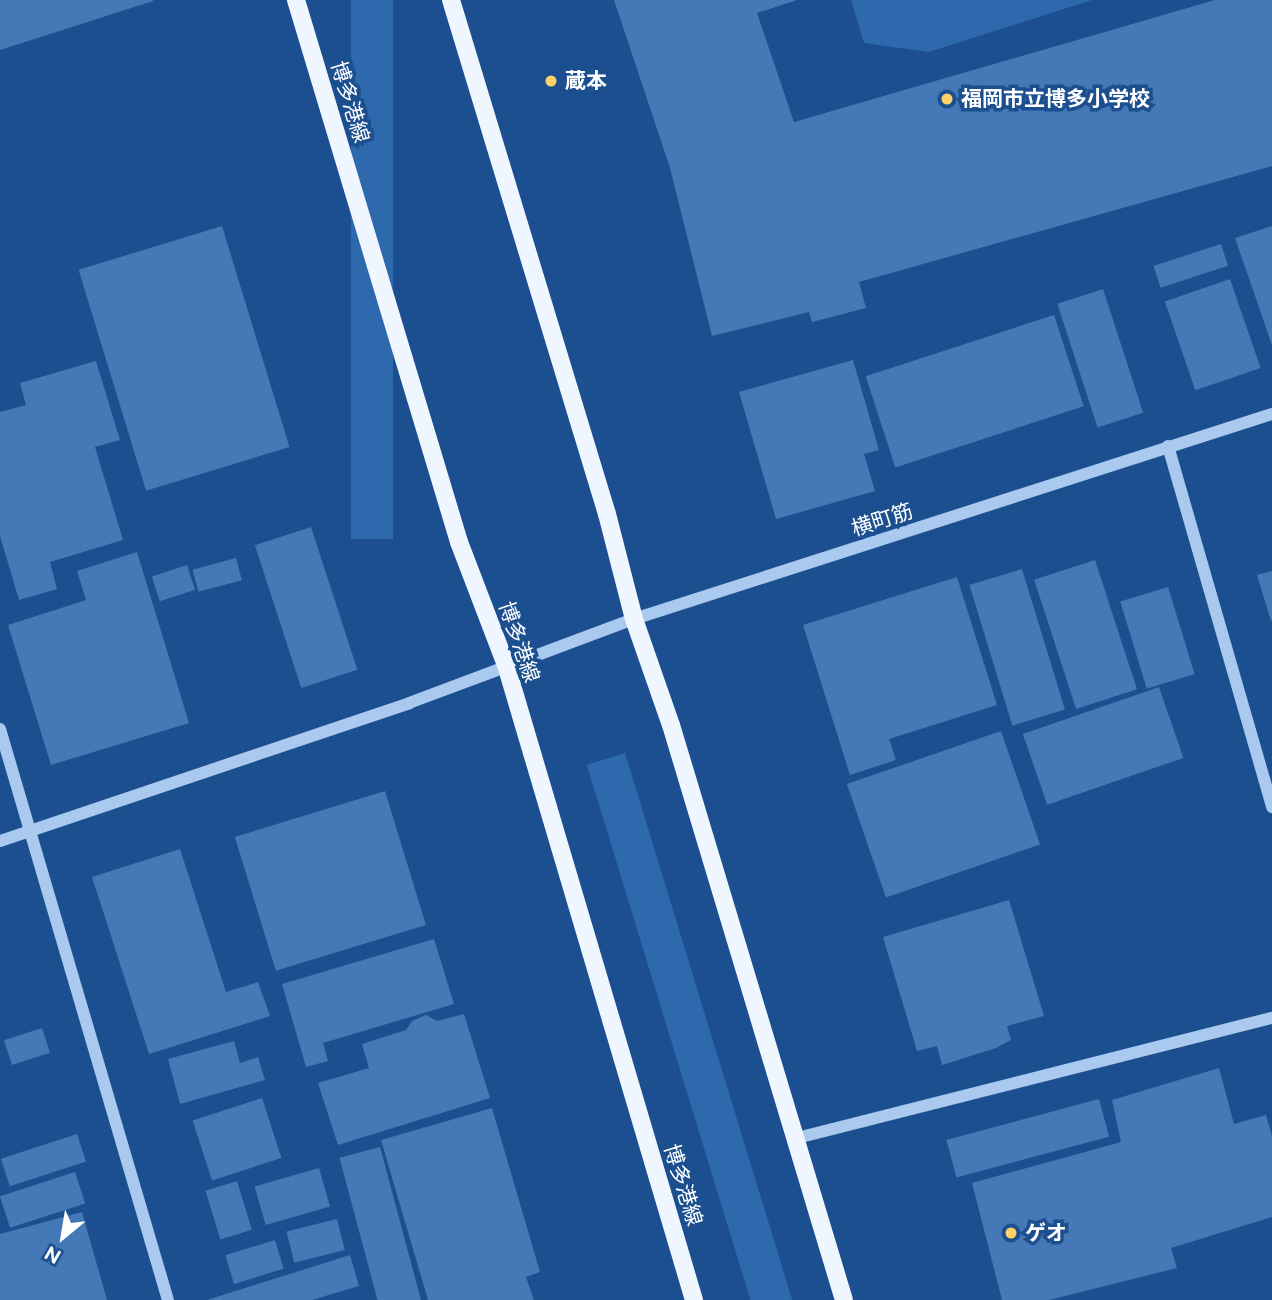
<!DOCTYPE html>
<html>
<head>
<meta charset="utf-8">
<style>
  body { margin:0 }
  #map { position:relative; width:1272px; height:1300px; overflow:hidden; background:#1b4f8f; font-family:"Public Sans","Noto Sans JP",sans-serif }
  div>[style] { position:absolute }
  .green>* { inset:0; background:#2e69ad; transform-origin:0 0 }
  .building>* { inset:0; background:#4478b7; transform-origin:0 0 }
  .minor>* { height:12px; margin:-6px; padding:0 6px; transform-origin:6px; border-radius:6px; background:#a9c9ee }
  .major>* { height:18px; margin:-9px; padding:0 9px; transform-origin:9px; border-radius:9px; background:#f0f6ff }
  .dots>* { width:19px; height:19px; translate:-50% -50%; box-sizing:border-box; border:4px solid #1b4f8f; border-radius:50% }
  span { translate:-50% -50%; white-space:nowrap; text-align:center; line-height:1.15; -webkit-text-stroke:7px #1b4f8f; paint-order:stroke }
  .poi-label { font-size:21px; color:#fff; font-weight:700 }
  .left { translate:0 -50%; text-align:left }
  .street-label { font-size:21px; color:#fff }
  .north { position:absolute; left:28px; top:1202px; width:70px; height:70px; -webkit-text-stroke:5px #1b4f8f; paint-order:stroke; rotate:210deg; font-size:19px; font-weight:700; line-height:28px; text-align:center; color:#fff }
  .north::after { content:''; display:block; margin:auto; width:24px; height:32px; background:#fff; clip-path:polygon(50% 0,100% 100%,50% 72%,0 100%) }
</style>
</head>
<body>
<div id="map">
  <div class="green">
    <div style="left:351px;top:0;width:42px;height:539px"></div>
    <div style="clip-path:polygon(851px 0,1092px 0,929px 52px,864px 43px)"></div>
    <div style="left:625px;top:753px;width:572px;height:40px;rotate:73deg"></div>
  </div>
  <div class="building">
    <div style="clip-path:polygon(0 0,153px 0,153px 1px,0 50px)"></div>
    <div style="clip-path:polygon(614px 0,797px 0,757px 13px,794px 122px,1215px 0,1272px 0,1272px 166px,859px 282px,866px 308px,812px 322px,809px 312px,712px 336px,670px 168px)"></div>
    <div style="left:222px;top:226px;width:231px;height:150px;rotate:73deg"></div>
    <div style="clip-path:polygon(1272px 226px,1272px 345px,1235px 238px)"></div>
    <div style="left:1221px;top:244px;width:23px;height:71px;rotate:72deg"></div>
    <div style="left:1230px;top:279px;width:94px;height:69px;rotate:71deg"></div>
    <div style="left:1103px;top:289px;width:130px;height:48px;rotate:72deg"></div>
    <div style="left:1054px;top:315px;width:96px;height:198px;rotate:72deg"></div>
    <div style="clip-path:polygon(853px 360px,879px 450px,864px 454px,875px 491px,776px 519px,739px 392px)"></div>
    <div style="clip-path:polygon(96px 361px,120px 440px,95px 447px,123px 540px,50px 562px,57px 589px,19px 600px,0 536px,0 412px,26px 405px,20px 383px)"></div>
    <div style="left:311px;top:527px;width:150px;height:59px;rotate:72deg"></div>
    <div style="clip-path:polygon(137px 552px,189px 723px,51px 765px,8px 625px,86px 600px,77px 571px)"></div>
    <div style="left:236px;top:558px;width:23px;height:45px;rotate:75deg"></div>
    <div style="left:1095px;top:560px;width:136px;height:64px;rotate:72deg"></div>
    <div style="left:187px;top:565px;width:26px;height:37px;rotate:72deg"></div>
    <div style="left:1022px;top:569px;width:147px;height:55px;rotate:73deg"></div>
    <div style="clip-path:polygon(1272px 571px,1272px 621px,1271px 621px,1257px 575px)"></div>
    <div style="clip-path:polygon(957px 577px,997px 705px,889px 739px,896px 760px,850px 775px,803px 625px)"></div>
    <div style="left:1168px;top:587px;width:91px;height:50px;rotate:73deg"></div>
    <div style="left:1159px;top:687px;width:75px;height:144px;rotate:71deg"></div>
    <div style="left:1001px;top:731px;width:120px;height:163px;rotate:71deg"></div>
    <div style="left:385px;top:791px;width:140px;height:157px;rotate:73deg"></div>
    <div style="clip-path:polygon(180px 849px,226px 992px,258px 982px,270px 1016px,149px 1054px,92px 877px)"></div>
    <div style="clip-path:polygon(1009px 900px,1044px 1016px,1007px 1026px,1011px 1040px,996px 1048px,942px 1065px,937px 1046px,917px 1051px,883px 937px)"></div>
    <div style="clip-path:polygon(434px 939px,454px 1004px,323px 1043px,328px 1061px,306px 1067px,282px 984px)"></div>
    <div style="clip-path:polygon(464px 1014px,490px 1098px,338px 1145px,318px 1083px,369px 1068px,362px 1044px,406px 1030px,412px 1021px,426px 1015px,437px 1021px)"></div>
    <div style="left:42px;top:1028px;width:26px;height:40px;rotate:72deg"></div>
    <div style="clip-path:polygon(234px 1041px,240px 1063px,258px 1057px,265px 1080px,180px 1104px,168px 1059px)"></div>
    <div style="clip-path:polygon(1219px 1068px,1234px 1124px,1266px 1115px,1272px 1136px,1272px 1217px,1171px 1248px,1177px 1268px,1049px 1300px,1002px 1300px,972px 1183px,1121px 1142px,1112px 1100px)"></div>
    <div style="left:262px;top:1098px;width:63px;height:73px;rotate:72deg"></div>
    <div style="left:1099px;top:1099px;width:39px;height:158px;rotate:75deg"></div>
    <div style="clip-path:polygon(492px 1108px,540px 1272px,526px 1277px,534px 1300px,428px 1300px,381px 1140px)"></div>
    <div style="left:77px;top:1134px;width:29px;height:80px;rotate:72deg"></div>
    <div style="left:380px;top:1147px;width:159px;height:42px;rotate:75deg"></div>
    <div style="left:319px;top:1168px;width:40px;height:67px;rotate:74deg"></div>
    <div style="left:75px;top:1172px;width:33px;height:79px;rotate:72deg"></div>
    <div style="left:237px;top:1181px;width:51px;height:33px;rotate:73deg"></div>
    <div style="clip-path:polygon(82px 1212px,107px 1300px,0 1300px,0 1234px)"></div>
    <div style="left:337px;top:1219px;width:32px;height:52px;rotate:76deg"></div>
    <div style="left:275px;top:1240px;width:30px;height:52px;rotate:73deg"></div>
    <div style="clip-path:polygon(350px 1255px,359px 1286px,312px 1300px,207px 1300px)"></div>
  </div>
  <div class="minor">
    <div style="left:1168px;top:446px;width:376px;rotate:73.9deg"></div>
    <div style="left:0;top:729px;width:595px;rotate:73.61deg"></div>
    <div style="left:0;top:841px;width:432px;rotate:-18.6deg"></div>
    <div style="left:409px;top:703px;width:240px;rotate:-20.5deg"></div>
    <div style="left:634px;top:619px;width:670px;rotate:-17.81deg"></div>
    <div style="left:793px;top:1139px;width:494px;rotate:-14.2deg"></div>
  </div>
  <div class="major">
    <div style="left:296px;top:0;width:566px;rotate:73.26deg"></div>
    <div style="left:459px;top:542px;width:132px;rotate:69.1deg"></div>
    <div style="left:506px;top:665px;width:662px;rotate:73.51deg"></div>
    <div style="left:451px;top:0;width:537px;rotate:73.12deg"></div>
    <div style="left:607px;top:514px;width:108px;rotate:75.6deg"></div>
    <div style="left:634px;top:619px;width:112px;rotate:70.8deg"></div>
    <div style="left:671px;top:725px;width:600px;rotate:73.26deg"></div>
  </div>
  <div class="dots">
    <div style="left:551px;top:81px;background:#ffd166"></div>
    <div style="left:947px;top:99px;background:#ffd166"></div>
    <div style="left:1011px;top:1233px;background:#ffd166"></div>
  </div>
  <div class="poi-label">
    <span class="left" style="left:565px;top:81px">蔵本</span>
    <span class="left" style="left:961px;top:99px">福岡市立博多小学校</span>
    <span class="left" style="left:1025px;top:1233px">ゲオ</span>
  </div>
  <div class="street-label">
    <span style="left:350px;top:102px;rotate:73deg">博多港線</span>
    <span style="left:882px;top:520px;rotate:-18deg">横町筋</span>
    <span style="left:519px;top:642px;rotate:71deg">博多港線</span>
    <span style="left:683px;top:1185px;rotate:73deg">博多港線</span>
  </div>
  <div class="north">N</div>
</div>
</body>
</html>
